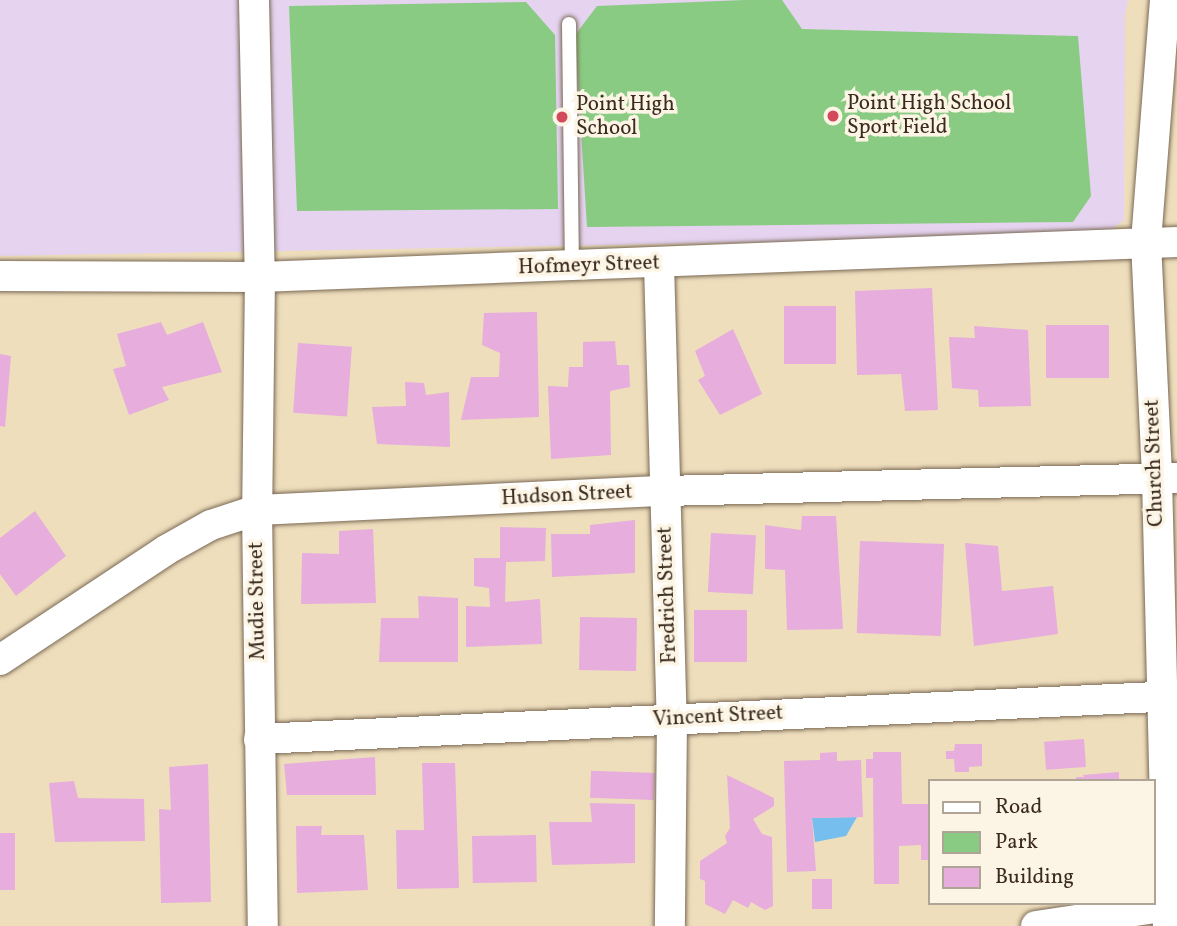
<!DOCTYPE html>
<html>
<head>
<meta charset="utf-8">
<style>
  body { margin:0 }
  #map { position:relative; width:1177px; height:926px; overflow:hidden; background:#eedebc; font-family:Vollkorn,serif }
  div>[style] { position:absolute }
  .built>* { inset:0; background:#e5d3f0 }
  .green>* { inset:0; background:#8acb83 }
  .water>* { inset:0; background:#75beee }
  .building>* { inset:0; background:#e6addd; transform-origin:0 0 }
  .roads { filter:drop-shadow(0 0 2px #7a6955) drop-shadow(0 0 2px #7a6955) }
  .service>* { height:14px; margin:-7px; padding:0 7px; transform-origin:7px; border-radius:7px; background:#fff }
  .minor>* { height:30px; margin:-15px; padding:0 15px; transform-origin:15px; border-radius:15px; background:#fff }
  .dots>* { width:19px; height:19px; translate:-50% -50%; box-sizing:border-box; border:4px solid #fcf5e5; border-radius:50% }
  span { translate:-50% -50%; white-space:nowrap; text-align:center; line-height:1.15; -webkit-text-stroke:7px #fcf5e5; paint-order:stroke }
  .poi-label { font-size:21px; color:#3b2a1e }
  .left { translate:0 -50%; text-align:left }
  .street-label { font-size:21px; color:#3b2a1e }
  .legend { position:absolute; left:928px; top:779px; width:228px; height:126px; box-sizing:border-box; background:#fcf5e5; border:2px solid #afa495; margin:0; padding:9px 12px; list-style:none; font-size:21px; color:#3b2a1e }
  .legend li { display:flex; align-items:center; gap:14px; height:35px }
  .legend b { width:35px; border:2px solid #afa495 }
</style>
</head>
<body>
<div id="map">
  <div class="built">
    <div style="clip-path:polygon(0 0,1128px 0,1125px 15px,1124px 220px,1103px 236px,0 256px)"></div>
  </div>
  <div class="green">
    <div style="clip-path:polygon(744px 0,782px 0,802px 29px,1078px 36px,1091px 196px,1073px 222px,587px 227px,575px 35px,597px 6px)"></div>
    <div style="clip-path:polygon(526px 2px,555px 35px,558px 209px,297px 211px,289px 6px)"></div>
  </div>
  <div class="water">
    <div style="clip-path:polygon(857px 817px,846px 836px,815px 842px,812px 818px)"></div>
  </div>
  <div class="building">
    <div style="clip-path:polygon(932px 288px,938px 410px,905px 411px,901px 374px,857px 375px,855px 291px)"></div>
    <div style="left:784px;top:306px;width:52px;height:58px"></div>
    <div style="clip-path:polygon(537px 312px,539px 417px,461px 420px,471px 377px,499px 377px,500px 353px,482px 345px,484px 313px)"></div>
    <div style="clip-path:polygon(161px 322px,167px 335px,203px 322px,222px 372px,162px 387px,169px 400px,129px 415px,113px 369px,126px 366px,117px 334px)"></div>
    <div style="left:1046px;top:325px;width:63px;height:53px"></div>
    <div style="clip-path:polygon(974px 326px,1028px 330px,1031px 406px,979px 407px,978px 390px,952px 388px,949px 337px,975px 338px)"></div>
    <div style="clip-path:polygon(733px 329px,762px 394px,720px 415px,698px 380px,705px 376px,695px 351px)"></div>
    <div style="clip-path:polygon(615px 341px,617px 365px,629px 365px,630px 387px,610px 391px,611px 455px,551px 459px,548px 386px,568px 387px,569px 367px,583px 367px,583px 342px)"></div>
    <div style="left:298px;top:343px;width:54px;height:70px;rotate:4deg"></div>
    <div style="clip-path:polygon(0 354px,11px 356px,5px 427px,0 426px)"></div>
    <div style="clip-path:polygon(405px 382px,424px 383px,426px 395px,449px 392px,450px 447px,377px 444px,372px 407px,406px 406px)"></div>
    <div style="clip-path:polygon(35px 511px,66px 556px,16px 596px,0 574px,0 538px)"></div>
    <div style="clip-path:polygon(802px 516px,836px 516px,843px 629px,787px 630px,785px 570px,765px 569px,765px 525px,801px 530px)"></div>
    <div style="clip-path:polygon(635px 520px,635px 573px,552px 577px,551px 534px,590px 534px,590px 525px)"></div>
    <div style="clip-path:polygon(500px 527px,546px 528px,545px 561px,506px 562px,505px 602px,540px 599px,542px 644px,466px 647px,466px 606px,490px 607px,489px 588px,474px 586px,474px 558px,500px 558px)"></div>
    <div style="clip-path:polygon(373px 529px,376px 603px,301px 604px,302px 553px,339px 554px,339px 531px)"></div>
    <div style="left:711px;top:533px;width:45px;height:59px;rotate:3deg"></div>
    <div style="left:860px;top:541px;width:84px;height:92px;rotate:2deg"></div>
    <div style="clip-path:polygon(965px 543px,998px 546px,1002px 591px,1053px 586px,1058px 634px,974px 646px)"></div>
    <div style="clip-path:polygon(418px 596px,458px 598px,458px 662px,379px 662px,381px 618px,419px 618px)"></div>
    <div style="left:694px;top:610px;width:53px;height:52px"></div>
    <div style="left:580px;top:617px;width:57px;height:53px;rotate:1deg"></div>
    <div style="left:1084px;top:739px;width:28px;height:40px;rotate:86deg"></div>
    <div style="clip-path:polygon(955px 744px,982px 744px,982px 766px,969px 767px,969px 772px,955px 772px,954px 759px,946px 759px,946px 751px,954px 751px)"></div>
    <div style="clip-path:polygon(837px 752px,837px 761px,861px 760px,863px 817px,812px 818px,816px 871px,787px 872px,784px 761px,820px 760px,820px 753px)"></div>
    <div style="clip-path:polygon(873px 752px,901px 752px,902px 804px,930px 804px,930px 860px,921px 860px,921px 845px,899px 846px,899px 884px,874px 884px,873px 778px,866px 778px,866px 759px,873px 759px)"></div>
    <div style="clip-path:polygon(375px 757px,376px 795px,287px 795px,284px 764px)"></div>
    <div style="clip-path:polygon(422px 763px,455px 763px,459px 888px,397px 889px,396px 830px,424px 830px)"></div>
    <div style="clip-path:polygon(208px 764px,211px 902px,161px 903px,159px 809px,171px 810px,169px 767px)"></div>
    <div style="clip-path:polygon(1119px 772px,1119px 781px,1076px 781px,1076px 777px,1084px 777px,1083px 775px)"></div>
    <div style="left:655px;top:773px;width:27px;height:64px;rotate:92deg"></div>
    <div style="clip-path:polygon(727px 775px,774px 798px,774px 806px,753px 819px,762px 834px,772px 837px,773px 906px,765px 910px,751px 902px,748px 908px,733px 900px,725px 914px,705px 904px,705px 881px,700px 879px,700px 861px,727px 843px,725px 836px,730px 828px)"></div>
    <div style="clip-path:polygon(74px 781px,78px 798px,144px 799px,145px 841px,55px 842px,49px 783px)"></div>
    <div style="clip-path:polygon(590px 803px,635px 804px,635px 863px,552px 865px,549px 822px,592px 822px)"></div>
    <div style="clip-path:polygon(296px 826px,322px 826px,321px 835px,364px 835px,368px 890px,297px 893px)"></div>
    <div style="left:0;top:833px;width:15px;height:57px"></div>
    <div style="left:536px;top:835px;width:47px;height:64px;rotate:89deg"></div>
    <div style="left:832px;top:879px;width:30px;height:20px;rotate:90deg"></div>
  </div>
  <div class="roads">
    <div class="service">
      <div style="left:569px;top:24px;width:242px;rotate:89.3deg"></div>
    </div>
    <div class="minor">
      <div style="left:254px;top:0;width:277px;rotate:88.8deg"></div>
      <div style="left:260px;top:277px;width:233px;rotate:90.7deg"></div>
      <div style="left:257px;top:510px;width:416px;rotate:89.2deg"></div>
      <div style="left:1165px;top:0;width:243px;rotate:94.5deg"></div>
      <div style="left:1146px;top:242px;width:236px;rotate:87.3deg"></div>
      <div style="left:1157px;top:478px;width:448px;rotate:88.6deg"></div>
      <div style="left:659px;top:264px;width:456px;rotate:88.4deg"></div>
      <div style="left:672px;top:720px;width:206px;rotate:90.6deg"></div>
      <div style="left:0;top:276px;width:260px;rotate:0.2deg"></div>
      <div style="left:260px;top:277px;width:918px;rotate:-2.19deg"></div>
      <div style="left:0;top:660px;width:199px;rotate:-33.5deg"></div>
      <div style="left:166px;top:550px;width:51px;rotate:-29.1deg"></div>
      <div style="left:211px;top:525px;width:48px;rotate:-18.1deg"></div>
      <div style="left:257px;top:510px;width:408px;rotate:-2.7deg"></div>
      <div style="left:665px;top:491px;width:512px;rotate:-1.45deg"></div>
      <div style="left:259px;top:739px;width:919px;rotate:-2.68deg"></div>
      <div style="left:1036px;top:926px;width:134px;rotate:-8.6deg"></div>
    </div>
  </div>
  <div class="dots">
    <div style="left:833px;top:116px;background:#d1495b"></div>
    <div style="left:562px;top:117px;background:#d1495b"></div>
  </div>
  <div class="poi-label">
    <span class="left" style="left:847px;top:116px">Point High School<br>Sport Field</span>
    <span class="left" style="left:576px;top:117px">Point High<br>School</span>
  </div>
  <div class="street-label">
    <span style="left:589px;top:266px;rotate:-2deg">Hofmeyr Street</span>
    <span style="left:1155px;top:463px;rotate:-92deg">Church Street</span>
    <span style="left:567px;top:496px;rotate:-3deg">Hudson Street</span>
    <span style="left:668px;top:595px;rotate:-92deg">Fredrich Street</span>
    <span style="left:258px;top:601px;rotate:-91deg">Mudie Street</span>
    <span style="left:718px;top:717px;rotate:-3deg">Vincent Street</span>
  </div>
  <ul class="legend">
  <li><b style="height:9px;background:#fff"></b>Road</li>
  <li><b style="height:19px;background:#8acb83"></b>Park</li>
  <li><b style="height:19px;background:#e6addd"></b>Building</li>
  </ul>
</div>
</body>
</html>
